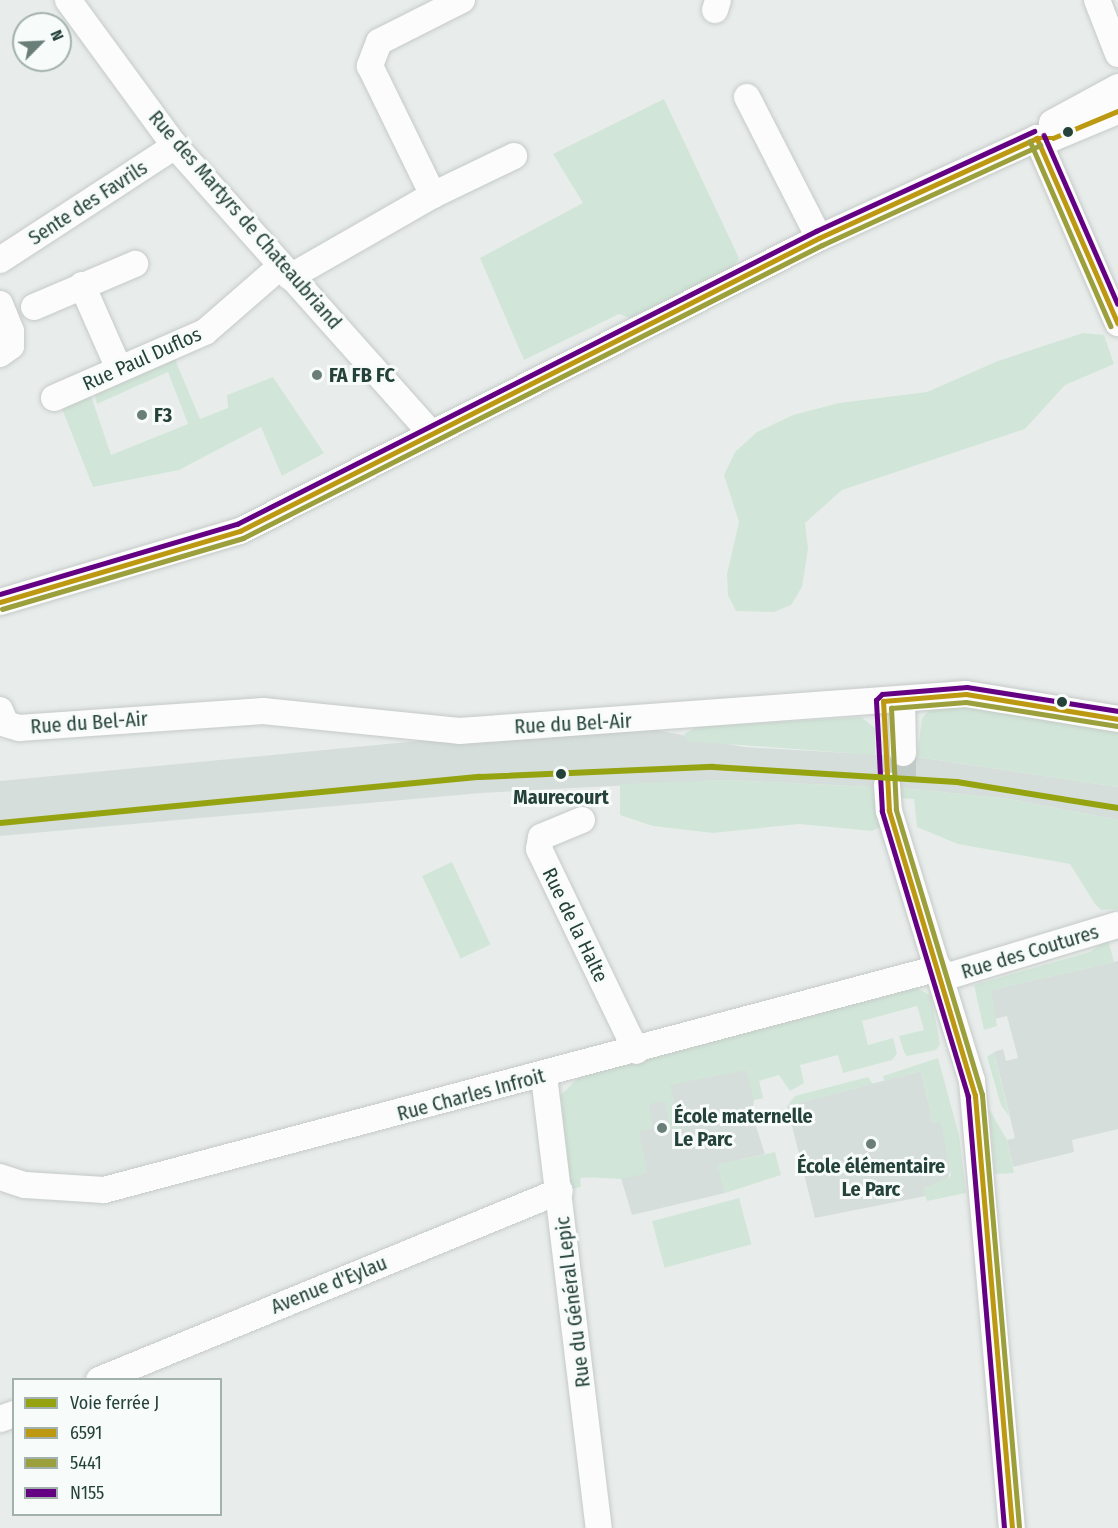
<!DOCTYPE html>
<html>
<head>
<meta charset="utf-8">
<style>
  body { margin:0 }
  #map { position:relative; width:1118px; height:1528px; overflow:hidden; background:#e8edeb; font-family:"Fira Sans Condensed",sans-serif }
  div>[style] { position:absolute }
  .built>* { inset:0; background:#d6dedb }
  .green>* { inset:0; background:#d1e6d8; transform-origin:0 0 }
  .minor-tunnel>* { height:26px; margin-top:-13px; transform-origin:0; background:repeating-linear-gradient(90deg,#c1cbc8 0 26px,transparent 0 39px) }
  .roads { filter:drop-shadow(0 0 2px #c5cac8) drop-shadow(0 0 2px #c5cac8) }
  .minor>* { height:26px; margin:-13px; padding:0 13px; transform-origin:13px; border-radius:13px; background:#fcfcfc }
  .bus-1>* { height:4.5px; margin:-2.25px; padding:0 2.25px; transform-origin:2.25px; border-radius:2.25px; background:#bd9911 }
  .bus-2>* { height:4.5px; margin:-2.25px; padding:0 2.25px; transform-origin:2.25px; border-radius:2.25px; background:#9b9f3c }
  .bus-3>* { height:4.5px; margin:-2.25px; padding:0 2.25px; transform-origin:2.25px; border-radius:2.25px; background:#640082 }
  .rail-1>* { height:6px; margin:-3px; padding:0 3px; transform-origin:3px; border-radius:3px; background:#95a311 }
  .dots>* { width:16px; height:16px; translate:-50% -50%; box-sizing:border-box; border:3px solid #f7fbf9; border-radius:50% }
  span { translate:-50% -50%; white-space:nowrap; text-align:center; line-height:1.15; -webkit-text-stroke:6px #f7fbf9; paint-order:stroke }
  .street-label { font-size:20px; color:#24423a }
  .poi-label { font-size:20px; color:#24423a; font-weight:700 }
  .left { translate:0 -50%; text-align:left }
  .stop-label { font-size:20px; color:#24423a; font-weight:700 }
  .legend { position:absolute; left:12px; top:1378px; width:210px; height:138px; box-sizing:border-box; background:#f7fbf9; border:2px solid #a3b1ad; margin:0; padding:8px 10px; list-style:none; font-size:18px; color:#24423a }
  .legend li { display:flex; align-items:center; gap:12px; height:30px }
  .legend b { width:30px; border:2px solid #a3b1ad }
  .north { position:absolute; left:12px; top:12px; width:60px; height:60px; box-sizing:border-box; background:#f7fbf9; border:2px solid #a3b1ad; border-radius:50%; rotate:66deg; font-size:16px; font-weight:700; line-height:24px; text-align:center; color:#24423a }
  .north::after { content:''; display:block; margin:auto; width:21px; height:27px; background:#697e78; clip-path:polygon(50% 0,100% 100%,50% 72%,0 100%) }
</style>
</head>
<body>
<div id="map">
  <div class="built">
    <div style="clip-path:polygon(646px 728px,744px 747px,917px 757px,1118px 787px,1118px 820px,1009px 799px,913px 789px,727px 780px,481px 793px,0 836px,0 781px,449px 738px)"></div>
    <div style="clip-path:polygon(1118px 961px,1118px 1129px,1072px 1140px,1074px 1152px,1013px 1167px,1007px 1140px,1015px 1138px,994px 1052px,1003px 1049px,1006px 1061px,1018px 1058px,1007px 1016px,995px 1019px,991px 990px)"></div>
    <div style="clip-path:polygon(746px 1032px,763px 1098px,754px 1100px,752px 1114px,765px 1154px,718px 1165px,725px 1193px,632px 1215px,620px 1175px,580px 1178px,581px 1187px,565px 1132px,561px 1095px)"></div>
    <div style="clip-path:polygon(921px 1071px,933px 1123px,941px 1121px,951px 1166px,947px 1183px,924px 1188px,926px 1196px,815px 1218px,787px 1106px)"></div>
  </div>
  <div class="green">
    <div style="clip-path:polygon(664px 99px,739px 258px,729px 273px,630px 318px,619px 314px,524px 360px,480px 258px,583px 203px,553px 154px)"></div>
    <div style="clip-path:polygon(1083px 333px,1104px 335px,1114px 364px,1065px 385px,1025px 429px,842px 490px,805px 523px,808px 549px,802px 587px,791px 605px,774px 612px,736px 611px,728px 595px,727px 574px,739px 522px,724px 475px,735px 452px,757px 432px,793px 415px,839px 403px,927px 392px,998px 361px)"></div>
    <div style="clip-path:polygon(174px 357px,200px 419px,228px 408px,227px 395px,273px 377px,324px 453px,282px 476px,261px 427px,179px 470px,93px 487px,61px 406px,89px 390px,111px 455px,188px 424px,168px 372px,97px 404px,93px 388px)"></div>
    <div style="clip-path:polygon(961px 707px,1118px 730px,1118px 787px,917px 757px,922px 718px,932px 708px)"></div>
    <div style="clip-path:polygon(861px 717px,875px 728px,875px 755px,687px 741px,684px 734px,697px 727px)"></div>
    <div style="clip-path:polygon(727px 780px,913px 789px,1009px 799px,1118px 820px,1118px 909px,1101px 910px,1095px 904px,1070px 864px,958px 844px,917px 827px,914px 799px,874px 796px,883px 825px,872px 831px,799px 824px,713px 833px,653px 826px,620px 815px,620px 784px)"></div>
    <div style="left:452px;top:862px;width:91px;height:33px;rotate:65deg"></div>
    <div style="clip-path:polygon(1108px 939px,1114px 962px,991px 990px,997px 1026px,984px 1030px,974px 985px,1090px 952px)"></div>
    <div style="clip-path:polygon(917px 988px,931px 996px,940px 1044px,936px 1050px,907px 1056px,904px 1052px,899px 1036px,924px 1030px,917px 1006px,862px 1021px,868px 1045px,893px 1038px,897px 1054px,892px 1060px,843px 1073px,838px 1055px,800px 1065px,804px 1083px,790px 1091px,779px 1075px,759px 1081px,763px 1098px,754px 1100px,746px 1070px,670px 1085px,680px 1129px,671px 1131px,665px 1101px,649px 1104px,653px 1128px,639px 1132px,647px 1173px,621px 1179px,585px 1177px,579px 1179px,581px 1187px,571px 1189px,561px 1095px,581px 1075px)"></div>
    <div style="clip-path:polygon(994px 1052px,1009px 1116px,1001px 1105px,987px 1057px)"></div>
    <div style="clip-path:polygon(938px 1058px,959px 1135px,966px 1193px,927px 1201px,923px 1189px,951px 1176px,941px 1122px,933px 1123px,921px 1071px,884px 1081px,883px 1076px)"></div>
    <div style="clip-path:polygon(868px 1077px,873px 1084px,787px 1106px,795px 1096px)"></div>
    <div style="clip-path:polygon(989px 1109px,1007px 1140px,1014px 1173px,995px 1174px)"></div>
    <div style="clip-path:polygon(775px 1152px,781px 1175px,725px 1193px,717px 1165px)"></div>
    <div style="left:739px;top:1198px;width:48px;height:90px;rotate:75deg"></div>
  </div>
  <div class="minor-tunnel">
    <div style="left:903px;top:753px;width:33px;rotate:90deg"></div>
  </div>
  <div class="roads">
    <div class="minor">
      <div style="left:68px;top:0;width:181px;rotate:53.8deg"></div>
      <div style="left:175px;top:146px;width:383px;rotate:48.3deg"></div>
      <div style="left:462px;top:0;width:93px;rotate:153.2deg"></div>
      <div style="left:379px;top:42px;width:26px;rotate:111deg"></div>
      <div style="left:370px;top:66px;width:144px;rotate:64deg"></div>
      <div style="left:433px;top:195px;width:90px;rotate:-25.7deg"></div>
      <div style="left:1097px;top:0;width:58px;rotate:68.7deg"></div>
      <div style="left:715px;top:10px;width:10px;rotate:-73deg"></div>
      <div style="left:747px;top:97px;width:158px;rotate:62.9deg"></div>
      <div style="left:1052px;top:123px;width:75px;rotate:-28.6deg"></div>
      <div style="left:1037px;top:138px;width:202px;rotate:66.4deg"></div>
      <div style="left:0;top:260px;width:209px;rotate:-33.1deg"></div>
      <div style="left:290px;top:277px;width:165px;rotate:-29.8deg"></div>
      <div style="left:82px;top:285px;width:92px;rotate:66.2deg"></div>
      <div style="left:0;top:304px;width:29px;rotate:68deg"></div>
      <div style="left:11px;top:331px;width:15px;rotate:90deg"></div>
      <div style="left:11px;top:346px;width:14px;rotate:144deg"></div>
      <div style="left:34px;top:307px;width:110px;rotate:-23.1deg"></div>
      <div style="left:54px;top:398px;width:165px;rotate:-23.6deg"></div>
      <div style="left:205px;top:332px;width:101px;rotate:-41deg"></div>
      <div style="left:0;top:602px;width:250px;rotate:-16.5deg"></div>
      <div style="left:240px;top:531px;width:649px;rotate:-26.84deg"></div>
      <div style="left:819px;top:238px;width:240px;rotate:-24.6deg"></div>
      <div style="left:1037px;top:138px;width:16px"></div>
      <div style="left:1053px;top:138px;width:70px;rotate:-22.6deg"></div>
      <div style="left:902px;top:699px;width:54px;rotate:88.9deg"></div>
      <div style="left:0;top:710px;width:15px;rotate:67deg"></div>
      <div style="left:6px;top:724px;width:14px;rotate:17deg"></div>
      <div style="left:19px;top:728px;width:245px;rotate:-4deg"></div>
      <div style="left:263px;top:711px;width:197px;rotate:5.8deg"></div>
      <div style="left:459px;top:731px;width:508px;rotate:-4.17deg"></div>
      <div style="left:966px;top:694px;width:154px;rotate:9.3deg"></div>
      <div style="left:887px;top:785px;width:26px;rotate:86deg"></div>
      <div style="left:889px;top:811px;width:282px;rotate:72.9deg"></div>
      <div style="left:972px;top:1081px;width:449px;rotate:84.9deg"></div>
      <div style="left:582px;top:820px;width:44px;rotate:157.5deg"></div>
      <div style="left:541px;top:837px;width:12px;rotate:99deg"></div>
      <div style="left:539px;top:849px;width:224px;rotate:64.3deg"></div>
      <div style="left:942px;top:978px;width:184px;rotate:-16.8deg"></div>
      <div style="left:544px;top:1076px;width:455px;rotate:83.1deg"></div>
      <div style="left:0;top:1177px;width:26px;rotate:18deg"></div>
      <div style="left:25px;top:1185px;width:79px;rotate:3.6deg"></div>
      <div style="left:104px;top:1190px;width:864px;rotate:-14.89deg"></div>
      <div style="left:99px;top:1380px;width:498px;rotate:-22.3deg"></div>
      <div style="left:0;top:1419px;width:15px;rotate:-20deg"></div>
    </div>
  </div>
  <div class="bus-1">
    <div style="left:1037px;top:138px;width:202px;rotate:66.4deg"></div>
    <div style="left:0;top:602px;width:250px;rotate:-16.5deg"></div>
    <div style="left:240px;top:531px;width:649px;rotate:-26.84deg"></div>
    <div style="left:819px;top:238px;width:240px;rotate:-24.6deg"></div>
    <div style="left:1037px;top:138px;width:16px"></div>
    <div style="left:1053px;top:138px;width:70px;rotate:-22.6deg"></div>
    <div style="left:1012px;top:1528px;width:434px;rotate:-94.9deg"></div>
    <div style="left:975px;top:1096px;width:298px;rotate:-106.8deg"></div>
    <div style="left:889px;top:811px;width:110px;rotate:-93.1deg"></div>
    <div style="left:883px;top:701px;width:83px;rotate:-4.8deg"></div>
    <div style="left:966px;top:694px;width:154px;rotate:9.3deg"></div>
  </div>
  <div class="bus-2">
    <div style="left:1030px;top:141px;width:202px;rotate:66.4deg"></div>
    <div style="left:2px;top:609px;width:251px;rotate:-16.4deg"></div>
    <div style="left:243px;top:538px;width:649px;rotate:-26.84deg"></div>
    <div style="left:822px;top:245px;width:240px;rotate:-24.6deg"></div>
    <div style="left:1019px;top:1527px;width:434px;rotate:-94.9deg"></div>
    <div style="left:982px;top:1095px;width:298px;rotate:-106.8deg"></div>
    <div style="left:896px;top:810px;width:102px;rotate:-92.8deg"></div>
    <div style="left:891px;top:708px;width:75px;rotate:-4.6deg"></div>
    <div style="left:966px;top:702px;width:153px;rotate:9deg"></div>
  </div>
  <div class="bus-3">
    <div style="left:1044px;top:135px;width:184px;rotate:66.4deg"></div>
    <div style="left:0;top:594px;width:247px;rotate:-16.5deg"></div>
    <div style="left:237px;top:524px;width:649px;rotate:-26.84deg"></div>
    <div style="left:816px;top:231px;width:240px;rotate:-24.6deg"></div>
    <div style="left:1004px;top:1528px;width:433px;rotate:-94.8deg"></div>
    <div style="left:968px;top:1097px;width:298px;rotate:-106.8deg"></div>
    <div style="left:882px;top:812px;width:112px;rotate:-93.1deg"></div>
    <div style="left:876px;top:700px;width:8px;rotate:-45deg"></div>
    <div style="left:882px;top:694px;width:85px;rotate:-4.7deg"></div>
    <div style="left:967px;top:687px;width:153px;rotate:9deg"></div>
  </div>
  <div class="rail-1">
    <div style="left:0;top:823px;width:482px;rotate:-5.5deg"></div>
    <div style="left:480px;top:777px;width:233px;rotate:-2.5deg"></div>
    <div style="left:713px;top:767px;width:244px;rotate:3.5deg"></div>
    <div style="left:957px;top:782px;width:163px;rotate:9.2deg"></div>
  </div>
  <div class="dots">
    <div style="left:1068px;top:132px;background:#24423a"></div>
    <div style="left:317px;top:375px;background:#697e78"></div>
    <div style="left:142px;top:415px;background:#697e78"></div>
    <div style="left:1062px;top:702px;background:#24423a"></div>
    <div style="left:561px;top:774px;background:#24423a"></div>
    <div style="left:662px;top:1128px;background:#697e78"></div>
    <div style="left:871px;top:1144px;background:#697e78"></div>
  </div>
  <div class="street-label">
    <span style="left:88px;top:203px;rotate:-33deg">Sente des Favrils</span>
    <span style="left:245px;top:220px;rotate:49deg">Rue des Martyrs de Chateaubriand</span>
    <span style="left:142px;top:359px;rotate:-24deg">Rue Paul Duflos</span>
    <span style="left:89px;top:723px;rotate:-4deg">Rue du Bel-Air</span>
    <span style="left:573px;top:724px;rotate:-3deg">Rue du Bel-Air</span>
    <span style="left:575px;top:925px;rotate:64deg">Rue de la Halte</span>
    <span style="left:1030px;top:952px;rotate:-17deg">Rue des Coutures</span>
    <span style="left:471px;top:1095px;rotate:-15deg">Rue Charles Infroit</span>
    <span style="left:329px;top:1285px;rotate:-22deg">Avenue d'Eylau</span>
    <span style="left:573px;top:1302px;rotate:-97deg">Rue du Général Lepic</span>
  </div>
  <div class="poi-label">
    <span class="left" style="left:329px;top:375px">FA FB FC</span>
    <span class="left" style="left:154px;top:415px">F3</span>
    <span class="left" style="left:674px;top:1128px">École maternelle<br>Le Parc</span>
    <span style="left:871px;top:1178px">École élémentaire<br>Le Parc</span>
  </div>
  <div class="stop-label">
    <span style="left:561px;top:797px">Maurecourt</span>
  </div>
  <ul class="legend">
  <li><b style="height:8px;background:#95a311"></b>Voie ferrée J</li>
  <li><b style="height:8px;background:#bd9911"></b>6591</li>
  <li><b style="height:8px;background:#9b9f3c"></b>5441</li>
  <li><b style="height:8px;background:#640082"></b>N155</li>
  </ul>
  <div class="north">N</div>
</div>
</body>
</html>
